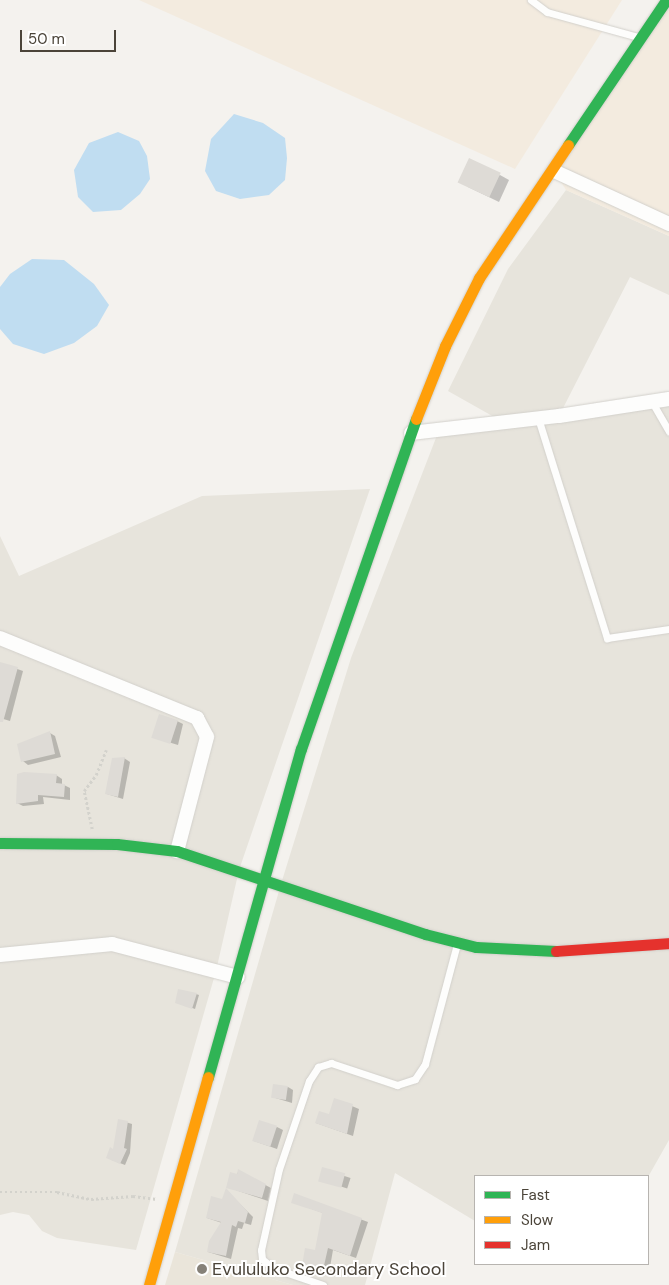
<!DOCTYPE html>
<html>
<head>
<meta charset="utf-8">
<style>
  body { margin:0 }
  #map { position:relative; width:669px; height:1285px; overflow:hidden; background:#f4f2ee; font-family:"DM Sans",sans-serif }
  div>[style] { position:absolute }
  .residential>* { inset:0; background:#e7e4dc }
  .commercial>* { inset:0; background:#f3ebdf }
  .education>* { inset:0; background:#eae5da }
  .water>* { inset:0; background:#c0ddf1 }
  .shadow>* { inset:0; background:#0003; transform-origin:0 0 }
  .building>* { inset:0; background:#dedbd6; transform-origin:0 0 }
  .path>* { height:2.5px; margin-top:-1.25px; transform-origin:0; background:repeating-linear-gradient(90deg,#d3d2cc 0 2.5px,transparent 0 5px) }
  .roads { filter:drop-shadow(0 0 1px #d2d0cb) drop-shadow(0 0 1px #d2d0cb) }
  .lane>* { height:7px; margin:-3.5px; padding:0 3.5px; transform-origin:3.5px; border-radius:3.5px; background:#fdfdfc }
  .street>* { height:14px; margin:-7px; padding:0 7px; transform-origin:7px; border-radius:7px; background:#fdfdfc }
  .fast>* { height:11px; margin:-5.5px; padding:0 5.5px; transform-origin:5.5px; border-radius:5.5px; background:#30b455 }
  .slow>* { height:11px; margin:-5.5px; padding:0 5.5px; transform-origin:5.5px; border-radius:5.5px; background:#ff9f0a }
  .jam>* { height:11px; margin:-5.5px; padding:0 5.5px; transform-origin:5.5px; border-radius:5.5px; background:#e5322d }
  .dots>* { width:14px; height:14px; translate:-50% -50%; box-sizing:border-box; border:2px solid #fff; border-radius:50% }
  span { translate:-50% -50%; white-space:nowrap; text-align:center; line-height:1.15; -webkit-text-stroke:4px #fff; paint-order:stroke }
  .poi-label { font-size:18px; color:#4b4439 }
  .left { translate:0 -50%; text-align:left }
  .legend { position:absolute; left:474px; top:1175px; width:175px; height:90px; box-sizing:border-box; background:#fff; border:1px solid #b7b4b0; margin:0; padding:6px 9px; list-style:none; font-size:15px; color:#4b4439 }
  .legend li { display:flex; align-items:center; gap:10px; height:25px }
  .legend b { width:25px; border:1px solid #b7b4b0 }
  .scale { position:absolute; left:20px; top:30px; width:96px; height:22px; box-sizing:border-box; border:2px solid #4b4439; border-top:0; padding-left:6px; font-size:15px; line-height:18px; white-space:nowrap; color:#4b4439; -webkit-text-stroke:4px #fff; paint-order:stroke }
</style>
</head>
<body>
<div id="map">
  <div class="residential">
    <div style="clip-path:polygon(566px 190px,669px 236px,669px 295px,630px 277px,559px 416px,669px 399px,669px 1140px,648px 1177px,475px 1176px,475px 1221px,395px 1173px,365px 1285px,293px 1285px,175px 1252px,281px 884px,351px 658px,439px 430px,503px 422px,448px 391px,508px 269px)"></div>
    <div style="clip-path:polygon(370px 489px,239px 870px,216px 971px,136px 1250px,57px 1238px,42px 1231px,29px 1215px,13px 1212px,0 1215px,0 536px,19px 576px,202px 496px)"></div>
  </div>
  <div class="commercial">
    <div style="clip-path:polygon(139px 0,622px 0,515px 169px)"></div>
    <div style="clip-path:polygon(669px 0,669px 236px,566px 190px,554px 171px)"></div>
  </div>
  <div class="education">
    <div style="clip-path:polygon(175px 1252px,293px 1285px,165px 1285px)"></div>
  </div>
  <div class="water">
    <div style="clip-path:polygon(234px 114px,263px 123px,285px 138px,287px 158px,285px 180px,269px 195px,240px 199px,216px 191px,205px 171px,211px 139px)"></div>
    <div style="clip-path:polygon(118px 132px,139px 141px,147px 156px,150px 179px,140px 194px,121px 210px,93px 212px,78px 197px,74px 170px,89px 143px)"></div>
    <div style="clip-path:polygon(32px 259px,64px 260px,94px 284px,109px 305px,97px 326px,74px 343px,44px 354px,13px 344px,0 329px,0 287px,10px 274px)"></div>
  </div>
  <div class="shadow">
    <div style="clip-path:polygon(500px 175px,509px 180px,499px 202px,468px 187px)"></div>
    <div style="clip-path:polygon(0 663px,23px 671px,10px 721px,0 718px)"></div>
    <div style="clip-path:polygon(177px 721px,183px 724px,178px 745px,155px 738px)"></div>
    <div style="clip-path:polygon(50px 733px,55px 736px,61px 757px,28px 765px,23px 761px)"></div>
    <div style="clip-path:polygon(124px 758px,130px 762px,123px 799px,107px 794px)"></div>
    <div style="clip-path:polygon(56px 775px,62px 779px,62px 784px,70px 788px,70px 800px,43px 797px,44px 804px,23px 806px,17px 803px)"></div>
    <div style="clip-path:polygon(196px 994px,199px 995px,195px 1009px,179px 1003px)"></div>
    <div style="clip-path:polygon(288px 1087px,293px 1090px,292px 1103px,272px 1097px)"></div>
    <div style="clip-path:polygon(335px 1099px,359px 1109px,353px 1136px,316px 1123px,330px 1116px)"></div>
    <div style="clip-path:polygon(119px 1120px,132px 1124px,130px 1153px,125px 1165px,112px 1160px)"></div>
    <div style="clip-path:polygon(277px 1127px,283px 1130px,277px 1149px,254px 1141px)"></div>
    <div style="left:323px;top:1169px;width:29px;height:11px;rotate:18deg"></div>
    <div style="clip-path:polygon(239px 1171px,271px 1188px,268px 1201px,227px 1187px)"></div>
    <div style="clip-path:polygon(226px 1190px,253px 1217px,251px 1225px,244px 1223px,242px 1229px,238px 1228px,231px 1259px,208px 1252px,222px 1223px,207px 1218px,223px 1201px)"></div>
    <div style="clip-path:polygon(295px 1195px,368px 1222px,356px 1258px,333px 1250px,329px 1273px,303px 1265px,316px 1252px,323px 1213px,292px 1202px)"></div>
  </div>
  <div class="building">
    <div style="left:469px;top:158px;width:35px;height:27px;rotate:25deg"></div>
    <div style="clip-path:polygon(0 662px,18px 667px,3px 722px,0 722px)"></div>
    <div style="left:159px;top:714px;width:20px;height:25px;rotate:18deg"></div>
    <div style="clip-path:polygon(50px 731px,55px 754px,21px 762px,17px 744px)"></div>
    <div style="clip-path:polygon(125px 757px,118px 797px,105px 794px,112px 758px)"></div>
    <div style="clip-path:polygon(24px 772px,57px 774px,56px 783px,65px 784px,64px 797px,38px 795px,38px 801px,16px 804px,17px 774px)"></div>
    <div style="clip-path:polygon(178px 989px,197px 993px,192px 1009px,175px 1003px)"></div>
    <div style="left:273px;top:1084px;width:15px;height:14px;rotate:8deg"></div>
    <div style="clip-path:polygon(334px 1098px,353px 1104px,347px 1134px,315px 1123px,319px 1111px,329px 1114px)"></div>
    <div style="clip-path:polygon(118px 1119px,128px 1121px,124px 1148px,127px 1149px,120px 1164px,106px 1158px,110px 1147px,113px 1149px)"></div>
    <div style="left:259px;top:1120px;width:19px;height:22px;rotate:18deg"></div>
    <div style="left:322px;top:1167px;width:24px;height:15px;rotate:15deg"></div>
    <div style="clip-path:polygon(238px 1169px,266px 1184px,262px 1198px,226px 1188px,230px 1172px,237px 1174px)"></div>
    <div style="clip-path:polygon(226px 1188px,248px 1212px,245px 1223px,238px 1221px,236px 1227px,232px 1225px,226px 1256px,207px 1252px,209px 1241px,221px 1222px,206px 1218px,211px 1196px,222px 1199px)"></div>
    <div style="clip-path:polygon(294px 1193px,362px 1218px,350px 1256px,328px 1248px,323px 1270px,302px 1266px,305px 1248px,315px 1250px,322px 1213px,291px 1203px)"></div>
  </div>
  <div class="path">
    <div style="left:92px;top:829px;width:39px;rotate:-102deg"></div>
    <div style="left:84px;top:791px;width:20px;rotate:-53deg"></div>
    <div style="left:96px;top:775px;width:27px;rotate:-68deg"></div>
    <div style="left:0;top:1192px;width:57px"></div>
    <div style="left:57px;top:1192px;width:35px;rotate:12deg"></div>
    <div style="left:91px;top:1199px;width:42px;rotate:-4.1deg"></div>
    <div style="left:133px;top:1196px;width:24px;rotate:7deg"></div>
  </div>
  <div class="roads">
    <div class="lane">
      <div style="left:531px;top:0;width:20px;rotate:37deg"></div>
      <div style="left:547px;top:12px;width:94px;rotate:15.4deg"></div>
      <div style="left:652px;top:402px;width:34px;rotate:60deg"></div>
      <div style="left:538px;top:418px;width:231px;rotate:72.6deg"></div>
      <div style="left:607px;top:638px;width:63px;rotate:-8.3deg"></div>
      <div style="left:323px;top:1285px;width:53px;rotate:-161.2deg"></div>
      <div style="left:273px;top:1268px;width:14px;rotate:-141deg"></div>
      <div style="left:262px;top:1259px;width:9px;rotate:-96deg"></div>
      <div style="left:261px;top:1250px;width:83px;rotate:-77.5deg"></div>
      <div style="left:279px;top:1169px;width:93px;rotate:-71.2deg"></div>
      <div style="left:309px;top:1081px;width:17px;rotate:-57deg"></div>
      <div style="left:318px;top:1067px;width:14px;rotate:-17deg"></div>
      <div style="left:331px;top:1063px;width:70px;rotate:18.4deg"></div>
      <div style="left:397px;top:1085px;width:19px;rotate:-18deg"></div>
      <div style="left:415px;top:1079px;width:18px;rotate:-56deg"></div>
      <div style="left:425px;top:1064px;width:124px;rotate:-75.1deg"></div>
    </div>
    <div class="street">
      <div style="left:554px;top:171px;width:127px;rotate:24.7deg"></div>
      <div style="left:411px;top:433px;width:149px;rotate:-6.6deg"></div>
      <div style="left:559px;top:416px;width:111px;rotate:-8.8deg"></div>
      <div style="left:0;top:638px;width:213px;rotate:22.1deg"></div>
      <div style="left:197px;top:718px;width:21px;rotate:62deg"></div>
      <div style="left:207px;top:737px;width:118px;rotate:104.7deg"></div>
      <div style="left:0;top:955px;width:113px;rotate:-5.6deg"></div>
      <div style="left:112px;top:944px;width:130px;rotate:14.7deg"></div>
    </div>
    <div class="fast">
      <div style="left:568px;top:145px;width:175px;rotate:-55.9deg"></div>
      <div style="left:0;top:843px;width:117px;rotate:0.5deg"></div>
      <div style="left:117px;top:844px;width:60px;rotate:6.7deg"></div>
      <div style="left:177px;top:851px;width:262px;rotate:18.5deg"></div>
      <div style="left:425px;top:934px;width:53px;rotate:14.3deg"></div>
      <div style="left:476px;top:947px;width:80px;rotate:2.9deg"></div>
      <div style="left:208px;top:1077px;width:341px;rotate:-74.2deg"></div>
      <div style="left:301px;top:749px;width:349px;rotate:-70.8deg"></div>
    </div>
    <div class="slow">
      <div style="left:416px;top:419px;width:79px;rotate:-68.3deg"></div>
      <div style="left:445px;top:346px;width:76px;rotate:-63.4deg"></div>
      <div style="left:479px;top:278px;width:160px;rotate:-56.2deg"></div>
      <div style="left:149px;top:1285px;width:216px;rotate:-74.2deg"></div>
    </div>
    <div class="jam">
      <div style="left:556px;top:951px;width:113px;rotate:-4deg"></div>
    </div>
  </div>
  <div class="dots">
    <div style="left:202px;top:1269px;background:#868178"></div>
  </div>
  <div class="poi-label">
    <span class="left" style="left:212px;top:1269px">Evululuko Secondary School</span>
  </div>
  <ul class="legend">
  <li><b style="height:6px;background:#30b455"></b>Fast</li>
  <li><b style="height:6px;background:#ff9f0a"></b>Slow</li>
  <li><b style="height:6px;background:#e5322d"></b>Jam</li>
  </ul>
  <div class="scale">50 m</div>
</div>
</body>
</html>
